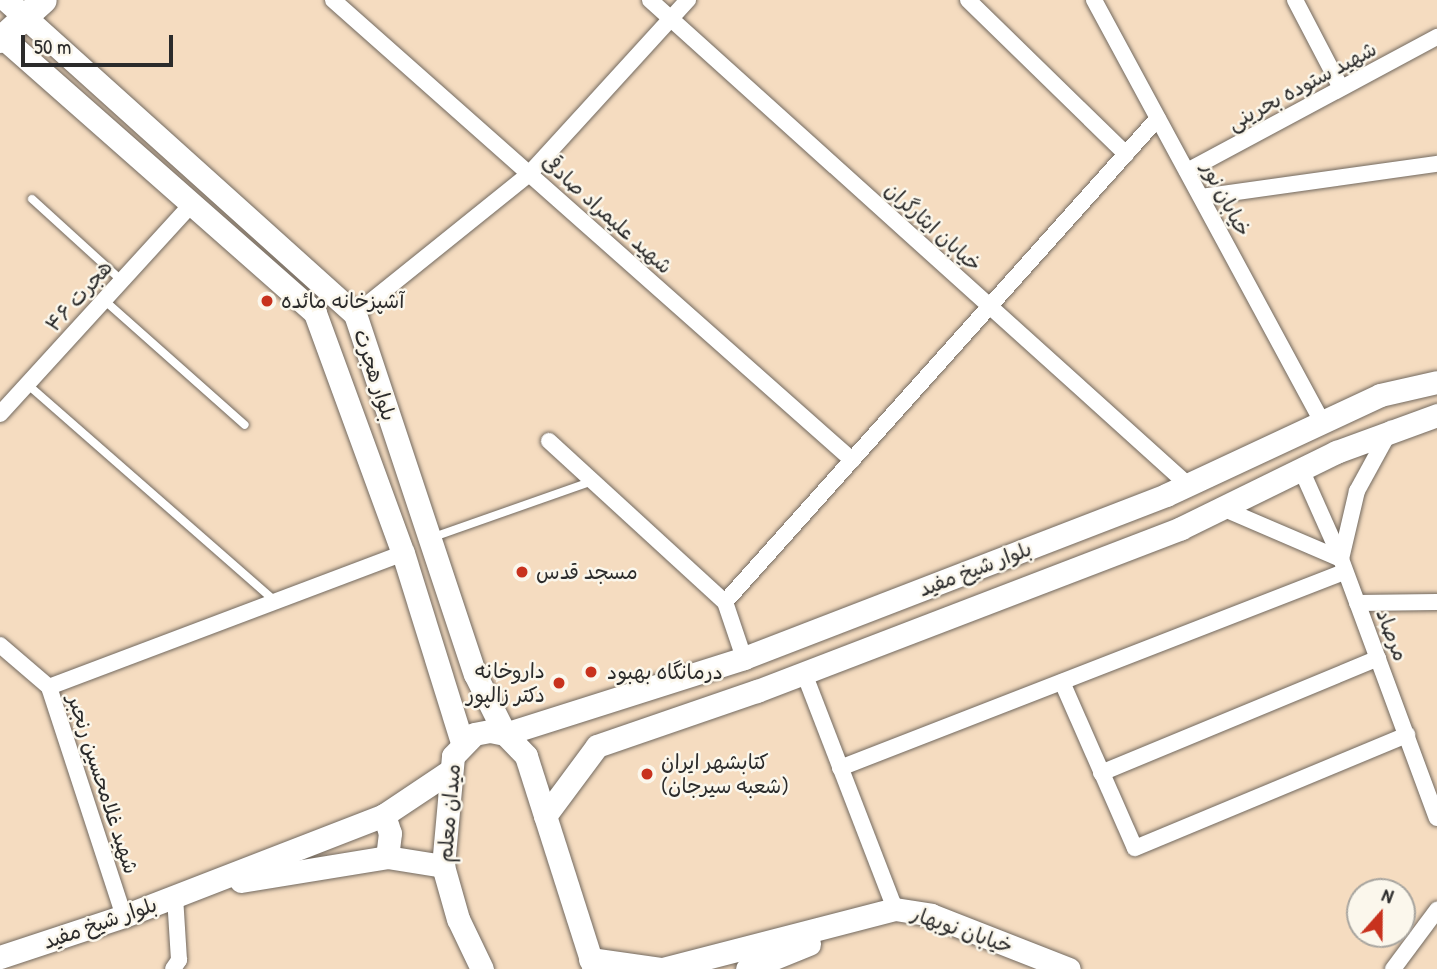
<!DOCTYPE html>
<html>
<head>
<meta charset="utf-8">
<style>
  body { margin:0 }
  #map { position:relative; width:1437px; height:969px; overflow:hidden; background:#f5dcc0; font-family:"Patrick Hand","Playpen Sans Arabic",sans-serif }
  div>[style] { position:absolute }
  .roads { filter:drop-shadow(0 0 2px #72695f) drop-shadow(0 0 2px #72695f) }
  .lane>* { height:8px; margin:-4px; padding:0 4px; transform-origin:4px; border-radius:4px; background:#fff }
  .street>* { height:16px; margin:-8px; padding:0 8px; transform-origin:8px; border-radius:8px; background:#fff }
  .secondary>* { height:23px; margin:-11.5px; padding:0 11.5px; transform-origin:11.5px; border-radius:11.5px; background:#fff }
  .primary>* { height:26px; margin:-13px; padding:0 13px; transform-origin:13px; border-radius:13px; background:#fff }
  .dots>* { width:19px; height:19px; translate:-50% -50%; box-sizing:border-box; border:4px solid #fbf7ec; border-radius:50% }
  span { translate:-50% -50%; white-space:nowrap; text-align:center; line-height:1.15; -webkit-text-stroke:5px #fbf7ec; paint-order:stroke }
  .street-label { font-size:21px; color:#2b2b2b }
  .poi-label { font-size:21px; color:#2b2b2b }
  .left { translate:0 -50%; text-align:left }
  .right { translate:-100% -50%; text-align:right }
  .north { position:absolute; left:1346px; top:878px; width:70px; height:70px; box-sizing:border-box; background:#fbf7ec; border:2px solid #a8a59f; border-radius:50%; rotate:21deg; font-size:19px; font-weight:700; line-height:28px; text-align:center; color:#2b2b2b }
  .north::after { content:''; display:block; margin:auto; width:24px; height:32px; background:#c8321e; clip-path:polygon(50% 0,100% 100%,50% 72%,0 100%) }
  .scale { position:absolute; left:21px; top:35px; width:152px; height:32px; box-sizing:border-box; border:4px solid #2b2b2b; border-top:0; padding-left:9px; font-size:21px; line-height:24px; white-space:nowrap; color:#2b2b2b; -webkit-text-stroke:5px #fbf7ec; paint-order:stroke }
</style>
</head>
<body>
<div id="map">
  <div class="roads">
    <div class="lane">
      <div style="left:32px;top:199px;width:122px;rotate:42.3deg"></div>
      <div style="left:104px;top:300px;width:188px;rotate:41.6deg"></div>
      <div style="left:27px;top:384px;width:330px;rotate:41.2deg"></div>
      <div style="left:431px;top:538px;width:172px;rotate:-19.4deg"></div>
    </div>
    <div class="street">
      <div style="left:333px;top:0;width:694px;rotate:41.55deg"></div>
      <div style="left:650px;top:0;width:724px;rotate:42.03deg"></div>
      <div style="left:968px;top:0;width:221px;rotate:44.3deg"></div>
      <div style="left:1094px;top:0;width:477px;rotate:61.6deg"></div>
      <div style="left:1295px;top:0;width:99px;rotate:62.4deg"></div>
      <div style="left:1187px;top:171px;width:284px;rotate:-28.2deg"></div>
      <div style="left:1201px;top:197px;width:238px;rotate:-8deg"></div>
      <div style="left:355px;top:314px;width:223px;rotate:-38.8deg"></div>
      <div style="left:529px;top:174px;width:236px;rotate:-47.6deg"></div>
      <div style="left:0;top:414px;width:282px;rotate:-47.6deg"></div>
      <div style="left:549px;top:441px;width:239px;rotate:42.5deg"></div>
      <div style="left:725px;top:602px;width:59px;rotate:71.3deg"></div>
      <div style="left:1301px;top:469px;width:98px;rotate:66deg"></div>
      <div style="left:1341px;top:559px;width:276px;rotate:69.7deg"></div>
      <div style="left:1222px;top:508px;width:129px;rotate:23.2deg"></div>
      <div style="left:1341px;top:559px;width:70px;rotate:-76.8deg"></div>
      <div style="left:1357px;top:491px;width:71px;rotate:-61.3deg"></div>
      <div style="left:725px;top:602px;width:649px;rotate:-48.18deg"></div>
      <div style="left:1357px;top:603px;width:80px;rotate:-0.7deg"></div>
      <div style="left:0;top:645px;width:65px;rotate:40.6deg"></div>
      <div style="left:49px;top:687px;width:241px;rotate:71.9deg"></div>
      <div style="left:804px;top:673px;width:253px;rotate:68.9deg"></div>
      <div style="left:1062px;top:682px;width:181px;rotate:66.3deg"></div>
      <div style="left:1135px;top:848px;width:295px;rotate:-22.6deg"></div>
      <div style="left:49px;top:687px;width:379px;rotate:-20.7deg"></div>
      <div style="left:840px;top:768px;width:541px;rotate:-21.25deg"></div>
      <div style="left:1101px;top:773px;width:300px;rotate:-22.5deg"></div>
      <div style="left:173px;top:969px;width:11px;rotate:-56deg"></div>
      <div style="left:179px;top:960px;width:63px;rotate:-93.6deg"></div>
      <div style="left:1393px;top:969px;width:74px;rotate:-53.3deg"></div>
    </div>
    <div class="secondary">
      <div style="left:6px;top:0;width:469px;rotate:42deg"></div>
      <div style="left:355px;top:314px;width:379px;rotate:71.6deg"></div>
      <div style="left:475px;top:674px;width:67px;rotate:63.4deg"></div>
      <div style="left:505px;top:734px;width:251px;rotate:-17.6deg"></div>
      <div style="left:744px;top:658px;width:452px;rotate:-21.1deg"></div>
      <div style="left:1166px;top:495px;width:236px;rotate:-25deg"></div>
      <div style="left:1380px;top:395px;width:58px;rotate:-12.8deg"></div>
      <div style="left:0;top:35px;width:420px;rotate:41.4deg"></div>
      <div style="left:315px;top:313px;width:256px;rotate:69.9deg"></div>
      <div style="left:403px;top:553px;width:199px;rotate:72.7deg"></div>
      <div style="left:384px;top:815px;width:19px;rotate:72deg"></div>
      <div style="left:390px;top:833px;width:24px;rotate:97deg"></div>
      <div style="left:545px;top:816px;width:87px;rotate:-53.4deg"></div>
      <div style="left:597px;top:746px;width:169px;rotate:-19deg"></div>
      <div style="left:757px;top:691px;width:454px;rotate:-21deg"></div>
      <div style="left:1181px;top:528px;width:173px;rotate:-26.1deg"></div>
      <div style="left:1336px;top:452px;width:108px;rotate:-20.1deg"></div>
      <div style="left:241px;top:881px;width:148px;rotate:-9.3deg"></div>
      <div style="left:387px;top:857px;width:57px;rotate:9.1deg"></div>
      <div style="left:0;top:957px;width:131px;rotate:-18.3deg"></div>
      <div style="left:124px;top:916px;width:279px;rotate:-21.2deg"></div>
      <div style="left:384px;top:815px;width:79px;rotate:-33.7deg"></div>
      <div style="left:590px;top:959px;width:71px;rotate:8.1deg"></div>
      <div style="left:482px;top:969px;width:55px;rotate:-115.6deg"></div>
      <div style="left:458px;top:919px;width:55px;rotate:-105.8deg"></div>
      <div style="left:443px;top:866px;width:110px;rotate:-84.8deg"></div>
      <div style="left:453px;top:756px;width:30px;rotate:-46deg"></div>
      <div style="left:474px;top:734px;width:16px;rotate:-11deg"></div>
      <div style="left:490px;top:731px;width:15px;rotate:11deg"></div>
      <div style="left:505px;top:734px;width:30px;rotate:46deg"></div>
      <div style="left:526px;top:756px;width:224px;rotate:72.3deg"></div>
      <div style="left:663px;top:969px;width:240px;rotate:-14.5deg"></div>
      <div style="left:895px;top:909px;width:36px;rotate:9deg"></div>
      <div style="left:931px;top:915px;width:148px;rotate:21.4deg"></div>
      <div style="left:747px;top:969px;width:67px;rotate:-22deg"></div>
    </div>
    <div class="primary">
      <div style="left:0;top:40px;width:59px;rotate:-42.3deg"></div>
    </div>
  </div>
  <div class="dots">
    <div style="left:267px;top:301px;background:#c8321e"></div>
    <div style="left:522px;top:572px;background:#c8321e"></div>
    <div style="left:591px;top:672px;background:#c8321e"></div>
    <div style="left:559px;top:683px;background:#c8321e"></div>
    <div style="left:647px;top:774px;background:#c8321e"></div>
  </div>
  <div class="street-label">
    <span style="left:1302px;top:86px;rotate:-28deg">شهید ستوده بحرینی</span>
    <span style="left:1226px;top:199px;rotate:62deg">خیابان نور</span>
    <span style="left:607px;top:214px;rotate:42deg">شهید علیمراد صادقی</span>
    <span style="left:933px;top:227px;rotate:42deg">خیابان ایثارگران</span>
    <span style="left:79px;top:296px;rotate:-48deg">هجرت ۴۶</span>
    <span style="left:375px;top:375px;rotate:72deg">بلوار هجرت</span>
    <span style="left:975px;top:569px;rotate:-21deg">بلوار شیخ مفید</span>
    <span style="left:1392px;top:635px;rotate:69deg">مرصاد</span>
    <span style="left:103px;top:784px;rotate:72deg">شهید غلامحسین رنجبر</span>
    <span style="left:449px;top:813px;rotate:-85deg">میدان معلم</span>
    <span style="left:100px;top:923px;rotate:-19deg">بلوار شیخ مفید</span>
    <span style="left:962px;top:930px;rotate:19deg">خیابان نوبهار</span>
  </div>
  <div class="poi-label">
    <span class="left" style="left:281px;top:301px">آشپزخانه مائده</span>
    <span class="left" style="left:536px;top:572px">مسجد قدس</span>
    <span class="right" style="left:545px;top:683px">داروخانه<br>دکتر زالپور</span>
    <span class="left" style="left:607px;top:672px">درمانگاه بهبود</span>
    <span class="left" style="left:661px;top:774px">کتابشهر ایران<br>(شعبه سیرجان)</span>
  </div>
  <div class="north">N</div>
  <div class="scale">50 m</div>
</div>
</body>
</html>
